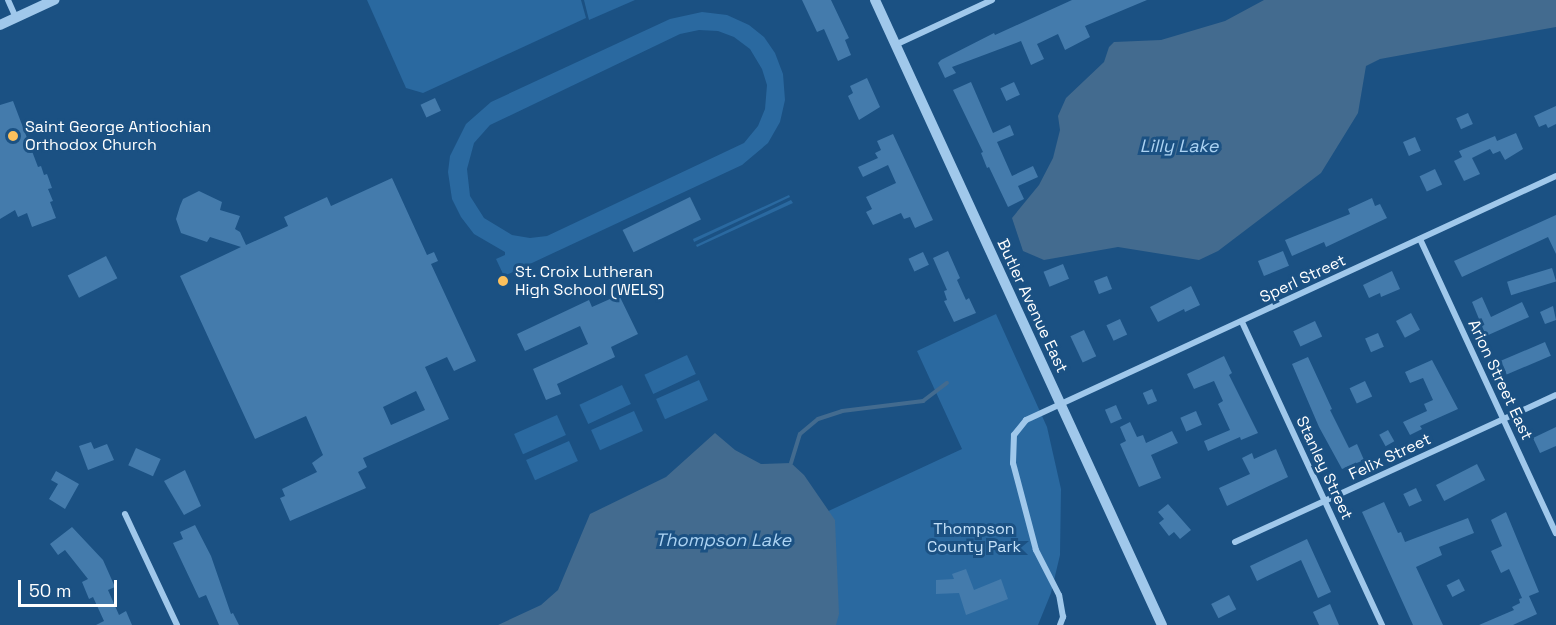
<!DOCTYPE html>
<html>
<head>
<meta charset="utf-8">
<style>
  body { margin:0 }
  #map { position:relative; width:1556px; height:625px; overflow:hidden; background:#1b5183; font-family:"Space Grotesk",sans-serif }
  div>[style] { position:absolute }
  .green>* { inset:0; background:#2a69a0; transform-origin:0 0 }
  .water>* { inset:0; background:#436b8f }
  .stream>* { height:4px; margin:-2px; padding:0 2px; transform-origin:2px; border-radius:2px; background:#436b8f }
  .building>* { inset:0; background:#447bac; transform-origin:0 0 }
  .minor>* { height:6px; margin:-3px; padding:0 3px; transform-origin:3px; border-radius:3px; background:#a0c8eb }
  .tertiary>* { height:10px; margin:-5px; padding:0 5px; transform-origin:5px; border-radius:5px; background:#a0c8eb }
  .dots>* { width:16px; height:16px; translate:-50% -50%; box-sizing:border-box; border:3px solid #1b5183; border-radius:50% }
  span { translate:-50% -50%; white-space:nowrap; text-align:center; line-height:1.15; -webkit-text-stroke:6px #1b5183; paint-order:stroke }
  .poi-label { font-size:16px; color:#fff }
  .left { translate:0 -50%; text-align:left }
  .street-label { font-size:16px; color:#fff }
  .park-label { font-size:16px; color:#c4e0f8 }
  .water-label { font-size:18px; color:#abd2f2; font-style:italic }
  .scale { position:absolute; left:18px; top:580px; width:99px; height:27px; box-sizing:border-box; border:3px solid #fff; border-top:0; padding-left:8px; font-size:18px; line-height:21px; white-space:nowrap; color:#fff; -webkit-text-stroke:4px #1b5183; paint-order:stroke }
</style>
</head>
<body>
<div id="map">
  <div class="green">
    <div style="clip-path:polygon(367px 0,581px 0,586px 18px,423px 93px,406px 88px)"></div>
    <div style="clip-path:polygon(584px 0,635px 0,589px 20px)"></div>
    <div style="clip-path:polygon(evenodd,702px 12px,727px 15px,749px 25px,764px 37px,775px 53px,783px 74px,785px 100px,780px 122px,768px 143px,742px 165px,504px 276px,496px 259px,505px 255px,505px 252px,474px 234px,461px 217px,452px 199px,448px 172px,450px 156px,466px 124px,491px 102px,670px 19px,702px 12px,699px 30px,718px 31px,734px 37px,750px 49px,762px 69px,767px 85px,765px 109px,758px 126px,744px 143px,547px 236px,530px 238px,512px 235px,484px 218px,470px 196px,467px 169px,474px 143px,490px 125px,680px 34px,699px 30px)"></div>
    <div style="clip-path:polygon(789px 195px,790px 197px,694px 242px,693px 239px)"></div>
    <div style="clip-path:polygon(791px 200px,793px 203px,697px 247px,696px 245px)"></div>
    <div style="clip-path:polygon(996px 314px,1047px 427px,1061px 489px,1060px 555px,1051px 593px,1038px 625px,583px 625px,962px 449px,917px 351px)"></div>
    <div style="left:687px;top:355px;width:21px;height:47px;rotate:65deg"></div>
    <div style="left:699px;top:380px;width:22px;height:47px;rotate:66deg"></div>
    <div style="left:622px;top:385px;width:21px;height:47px;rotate:65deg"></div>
    <div style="left:634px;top:411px;width:22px;height:47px;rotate:66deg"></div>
    <div style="left:557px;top:415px;width:22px;height:47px;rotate:66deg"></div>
    <div style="left:569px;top:441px;width:22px;height:47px;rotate:66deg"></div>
  </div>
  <div class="water">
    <div style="clip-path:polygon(1264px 0,1556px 0,1556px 27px,1380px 59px,1366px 66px,1358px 113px,1321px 173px,1218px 251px,1199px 260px,1118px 247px,1044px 260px,1023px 251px,1012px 218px,1039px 185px,1053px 158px,1060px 130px,1058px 116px,1066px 98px,1104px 62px,1109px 47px,1114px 42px,1161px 40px,1225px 21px)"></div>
    <div style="clip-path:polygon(715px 433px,735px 450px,761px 464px,791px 463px,804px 475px,835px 520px,839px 614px,836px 625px,498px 625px,541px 605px,558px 590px,590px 514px,666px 477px)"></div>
  </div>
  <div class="stream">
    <div style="left:791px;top:463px;width:30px;rotate:-73deg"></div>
    <div style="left:800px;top:434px;width:23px;rotate:-40deg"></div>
    <div style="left:818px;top:419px;width:25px;rotate:-18deg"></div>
    <div style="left:842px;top:411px;width:82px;rotate:-7deg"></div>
    <div style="left:923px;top:401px;width:30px;rotate:-37deg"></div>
  </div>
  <div class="building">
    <div style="clip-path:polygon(802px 0,831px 0,849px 38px,845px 40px,851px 55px,838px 61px,824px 29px,817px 32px)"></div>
    <div style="clip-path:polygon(1072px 0,1147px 0,1085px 26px,1090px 37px,1065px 50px,1058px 34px,1037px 44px,1044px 59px,1031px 65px,1021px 41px,952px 67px,956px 73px,945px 78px,938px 63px,941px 60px,994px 33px,995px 35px)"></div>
    <div style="clip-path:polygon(867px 78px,880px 107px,859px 120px,848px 96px,853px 93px,850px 86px)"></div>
    <div style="clip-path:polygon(971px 82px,993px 133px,1010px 125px,1014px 135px,997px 142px,1012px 176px,1033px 166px,1038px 177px,1018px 186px,1024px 199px,1008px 207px,989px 167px,987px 168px,981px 153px,983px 152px,953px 90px)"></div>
    <div style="left:1014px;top:82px;width:14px;height:15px;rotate:65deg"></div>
    <div style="left:435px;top:98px;width:14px;height:16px;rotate:65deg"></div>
    <div style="clip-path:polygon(13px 101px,38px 167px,41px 166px,44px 175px,47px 174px,52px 188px,48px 189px,53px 201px,50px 202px,56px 218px,32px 227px,27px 213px,18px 217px,15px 210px,0 219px,0 105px)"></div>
    <div style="clip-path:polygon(1556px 106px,1556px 124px,1548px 128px,1546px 124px,1539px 127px,1534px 116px)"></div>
    <div style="left:1468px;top:113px;width:12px;height:13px;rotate:66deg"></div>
    <div style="clip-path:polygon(1516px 133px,1523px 149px,1505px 160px,1500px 151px,1493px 154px,1490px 149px,1472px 158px,1480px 174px,1464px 181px,1454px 161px,1462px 157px,1459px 151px,1495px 136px,1497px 141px)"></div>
    <div style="clip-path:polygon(893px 134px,933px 220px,915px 228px,910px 217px,904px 219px,901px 213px,873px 225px,866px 212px,872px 209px,866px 197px,896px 183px,888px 165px,863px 177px,858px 167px,878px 158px,875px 153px,881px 150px,877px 141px)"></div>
    <div style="left:1415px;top:137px;width:15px;height:13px;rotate:67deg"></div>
    <div style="left:1435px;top:169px;width:17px;height:17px;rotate:65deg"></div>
    <div style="clip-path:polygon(evenodd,392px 178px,427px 255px,434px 252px,438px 261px,431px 264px,476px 361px,454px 371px,447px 357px,425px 367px,449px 419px,363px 458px,367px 467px,358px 472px,366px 488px,290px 521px,280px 498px,285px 496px,282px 489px,317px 472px,312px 463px,323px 455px,306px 416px,255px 439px,180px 276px,241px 247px,210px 237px,207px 242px,181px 233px,176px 219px,180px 206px,183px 199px,199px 191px,222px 202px,220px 210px,240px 216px,235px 229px,240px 232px,246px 245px,288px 226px,284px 217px,327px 197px,331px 206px,392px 178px,416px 391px,425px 410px,391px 425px,383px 407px,416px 391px)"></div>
    <div style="left:690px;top:197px;width:25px;height:75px;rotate:64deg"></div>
    <div style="clip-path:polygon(1372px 198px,1375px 206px,1380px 204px,1387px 218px,1326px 247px,1324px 242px,1292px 256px,1285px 240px,1350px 214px,1348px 209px)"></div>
    <div style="clip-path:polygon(1556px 215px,1556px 254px,1548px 237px,1462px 277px,1454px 261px)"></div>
    <div style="clip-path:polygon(948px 251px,960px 278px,957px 280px,966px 300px,969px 298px,976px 313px,954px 322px,944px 301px,947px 300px,944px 291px,947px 290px,933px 258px)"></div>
    <div style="left:1283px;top:251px;width:16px;height:27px;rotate:68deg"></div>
    <div style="left:923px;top:252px;width:14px;height:16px;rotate:65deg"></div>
    <div style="left:106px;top:256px;width:25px;height:43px;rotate:63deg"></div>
    <div style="left:1063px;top:264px;width:16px;height:21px;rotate:68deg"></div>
    <div style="left:1552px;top:268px;width:14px;height:47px;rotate:73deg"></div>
    <div style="clip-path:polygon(1392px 271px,1400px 289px,1381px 297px,1380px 293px,1369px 298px,1363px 285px)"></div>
    <div style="left:1107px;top:276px;width:14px;height:14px;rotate:69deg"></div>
    <div style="clip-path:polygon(1191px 286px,1200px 305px,1185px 312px,1184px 309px,1158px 322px,1150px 307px)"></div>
    <div style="clip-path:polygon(619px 295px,638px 334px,611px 347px,615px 357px,557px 384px,561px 394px,546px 400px,533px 369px,588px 344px,580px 326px,525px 351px,517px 334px,589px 300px,592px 307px)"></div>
    <div style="clip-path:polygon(1482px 297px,1491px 317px,1522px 302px,1529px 317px,1486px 336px,1472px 302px)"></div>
    <div style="clip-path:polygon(1553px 306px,1556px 320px,1545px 324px,1540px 312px)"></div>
    <div style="left:1411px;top:313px;width:19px;height:17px;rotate:62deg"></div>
    <div style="left:1120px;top:319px;width:17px;height:15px;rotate:65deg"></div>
    <div style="left:1315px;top:321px;width:17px;height:24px;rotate:65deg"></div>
    <div style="left:1084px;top:330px;width:29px;height:15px;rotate:65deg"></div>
    <div style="left:1378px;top:333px;width:15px;height:14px;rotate:67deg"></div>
    <div style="left:1545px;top:342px;width:15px;height:48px;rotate:67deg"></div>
    <div style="clip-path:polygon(1224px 356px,1232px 373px,1229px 375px,1258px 433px,1241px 440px,1240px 437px,1208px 451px,1204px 441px,1230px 430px,1218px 404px,1223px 401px,1214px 381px,1194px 389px,1187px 374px)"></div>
    <div style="clip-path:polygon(1308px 357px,1332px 409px,1330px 410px,1349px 448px,1357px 444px,1364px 460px,1342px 469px,1319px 427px,1292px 364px)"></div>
    <div style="clip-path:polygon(1432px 360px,1458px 409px,1420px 426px,1422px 429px,1410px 435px,1403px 422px,1427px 411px,1424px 404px,1433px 400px,1423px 378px,1410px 383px,1405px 372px)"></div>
    <div style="left:1365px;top:381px;width:17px;height:17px;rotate:65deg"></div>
    <div style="left:1152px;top:389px;width:13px;height:10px;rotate:67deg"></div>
    <div style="left:1116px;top:405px;width:15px;height:12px;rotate:67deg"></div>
    <div style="left:1196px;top:411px;width:15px;height:17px;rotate:67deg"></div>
    <div style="clip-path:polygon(1130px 422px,1137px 437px,1143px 435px,1146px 443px,1172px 431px,1178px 443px,1151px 455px,1161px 478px,1139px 487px,1120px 444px,1126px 441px,1120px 427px)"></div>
    <div style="clip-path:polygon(1556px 427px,1556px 446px,1540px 453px,1533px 438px)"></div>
    <div style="left:1388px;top:430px;width:13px;height:10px;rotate:61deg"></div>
    <div style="clip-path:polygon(91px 442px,94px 449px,107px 444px,114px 460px,88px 470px,79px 446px)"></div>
    <div style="left:136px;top:448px;width:27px;height:19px;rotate:24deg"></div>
    <div style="clip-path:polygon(1276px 449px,1288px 477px,1227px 506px,1219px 488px,1250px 474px,1242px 458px,1252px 453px,1254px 459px)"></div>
    <div style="left:1477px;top:464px;width:18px;height:46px;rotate:63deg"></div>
    <div style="clip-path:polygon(185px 470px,201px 506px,184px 515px,164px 481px)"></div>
    <div style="clip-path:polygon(56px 471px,79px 484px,65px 509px,49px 499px,58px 484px,51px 480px)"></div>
    <div style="left:1416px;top:488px;width:14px;height:14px;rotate:65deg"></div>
    <div style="clip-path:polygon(1384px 502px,1398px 533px,1401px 532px,1405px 542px,1468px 518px,1474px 533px,1439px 547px,1442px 555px,1416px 567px,1443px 625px,1413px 625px,1362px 512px)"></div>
    <div style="clip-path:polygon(1168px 504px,1191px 530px,1180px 539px,1174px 532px,1169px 536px,1159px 523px,1164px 519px,1158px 512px)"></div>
    <div style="clip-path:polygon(1506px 512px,1539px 592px,1529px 596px,1537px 614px,1513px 625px,1479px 625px,1514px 610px,1512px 607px,1520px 603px,1519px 599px,1522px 598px,1509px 569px,1501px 573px,1491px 551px,1502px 546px,1491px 520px)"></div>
    <div style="clip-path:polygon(195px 525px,211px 556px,231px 614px,233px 613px,239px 625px,219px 625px,206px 595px,199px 598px,173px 543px,183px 539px,180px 532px)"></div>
    <div style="clip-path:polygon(72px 527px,103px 560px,115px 587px,108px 590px,119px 615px,126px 611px,132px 625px,96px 625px,104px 621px,93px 597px,89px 599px,82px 582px,88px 579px,65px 550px,58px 555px,50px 544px)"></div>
    <div style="clip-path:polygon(1307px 539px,1331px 592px,1318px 598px,1301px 560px,1257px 581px,1250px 566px)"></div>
    <div style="clip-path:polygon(966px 569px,974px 590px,1001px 579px,1008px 599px,966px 615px,959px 593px,936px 594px,936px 580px,954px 579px,952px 574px)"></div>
    <div style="left:1459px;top:579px;width:13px;height:14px;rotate:63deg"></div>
    <div style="left:1229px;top:595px;width:16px;height:20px;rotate:63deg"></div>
    <div style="clip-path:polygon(1330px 604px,1339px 625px,1319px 625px,1313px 612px)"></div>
  </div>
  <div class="minor">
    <div style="left:8px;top:0;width:20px;rotate:66deg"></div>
    <div style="left:895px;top:45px;width:107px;rotate:-24.9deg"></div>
    <div style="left:1420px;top:239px;width:324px;rotate:65.2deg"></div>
    <div style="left:1242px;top:322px;width:334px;rotate:65.2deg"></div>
    <div style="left:125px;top:514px;width:123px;rotate:64.9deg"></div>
    <div style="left:1235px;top:542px;width:353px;rotate:-24.6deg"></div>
    <div style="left:1060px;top:625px;width:9px;rotate:-69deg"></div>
    <div style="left:1063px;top:617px;width:22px;rotate:-100deg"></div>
    <div style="left:1059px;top:595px;width:51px;rotate:-117.1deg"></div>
    <div style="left:1036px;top:550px;width:90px;rotate:-104.8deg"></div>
    <div style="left:1013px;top:463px;width:28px;rotate:-88deg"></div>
    <div style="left:1014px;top:435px;width:19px;rotate:-51deg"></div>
    <div style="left:1026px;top:420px;width:583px;rotate:-24.72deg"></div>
  </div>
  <div class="tertiary">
    <div style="left:875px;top:0;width:688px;rotate:65.34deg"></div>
    <div style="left:0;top:25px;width:60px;rotate:-24.8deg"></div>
  </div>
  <div class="dots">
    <div style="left:13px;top:136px;background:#fcc05c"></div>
    <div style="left:503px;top:281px;background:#fcc05c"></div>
  </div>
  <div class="poi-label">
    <span class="left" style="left:25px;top:136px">Saint George Antiochian<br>Orthodox Church</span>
    <span class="left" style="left:515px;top:281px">St. Croix Lutheran<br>High School (WELS)</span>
  </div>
  <div class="street-label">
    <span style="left:1303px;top:279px;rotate:-25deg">Sperl Street</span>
    <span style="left:1032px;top:306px;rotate:65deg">Butler Avenue East</span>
    <span style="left:1500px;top:380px;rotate:65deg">Arion Street East</span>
    <span style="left:1390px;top:457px;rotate:-25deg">Felix Street</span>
    <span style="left:1324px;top:468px;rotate:65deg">Stanley Street</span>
  </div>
  <div class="park-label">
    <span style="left:974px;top:538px">Thompson<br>County Park</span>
  </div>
  <div class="water-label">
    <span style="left:1179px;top:146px">Lilly Lake</span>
    <span style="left:723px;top:540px">Thompson Lake</span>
  </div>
  <div class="scale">50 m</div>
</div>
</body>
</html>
